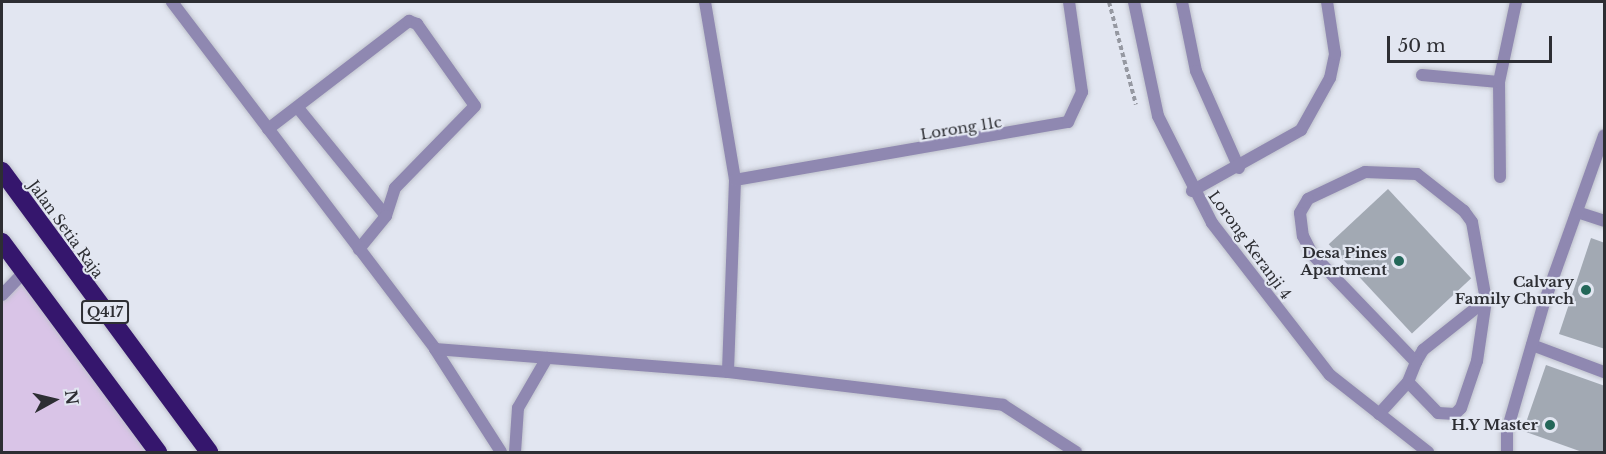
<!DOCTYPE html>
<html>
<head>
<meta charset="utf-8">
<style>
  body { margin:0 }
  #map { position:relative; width:1606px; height:454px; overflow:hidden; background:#e2e6f1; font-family:"Libre Baskerville",serif }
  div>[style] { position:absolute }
  .green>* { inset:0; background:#d9c4e7 }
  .building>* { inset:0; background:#a2a9b3; transform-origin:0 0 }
  .path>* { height:4px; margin-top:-2px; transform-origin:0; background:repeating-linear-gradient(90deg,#9598a1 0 4.5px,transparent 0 7.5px) }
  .roads { filter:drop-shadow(0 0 2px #bec1cb) drop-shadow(0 0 2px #bec1cb) }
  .lane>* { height:12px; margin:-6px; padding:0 6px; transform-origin:6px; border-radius:6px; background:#8f88b1 }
  .street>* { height:12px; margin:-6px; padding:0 6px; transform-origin:6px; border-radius:6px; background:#8f88b1 }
  .highway>* { height:18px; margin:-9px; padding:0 9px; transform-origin:9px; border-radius:9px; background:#35166d }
  .dots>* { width:16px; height:16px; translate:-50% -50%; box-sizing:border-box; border:3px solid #e2e6f1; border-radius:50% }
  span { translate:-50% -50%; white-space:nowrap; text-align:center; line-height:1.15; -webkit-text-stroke:4.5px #e2e6f1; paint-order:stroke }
  .shield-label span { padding:2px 4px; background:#e2e6f1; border:2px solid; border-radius:4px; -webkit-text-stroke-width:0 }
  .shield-label { font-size:14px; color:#2d2e33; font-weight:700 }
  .street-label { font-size:15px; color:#2d2e33 }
  .poi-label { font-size:15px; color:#2d2e33; font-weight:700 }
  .right { translate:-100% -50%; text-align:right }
  .frame { position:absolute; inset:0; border:3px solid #2d2e33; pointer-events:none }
  .north { position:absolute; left:24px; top:370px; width:60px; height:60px; -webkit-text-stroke:4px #e2e6f1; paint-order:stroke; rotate:82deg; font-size:16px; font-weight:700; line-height:24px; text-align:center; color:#2d2e33 }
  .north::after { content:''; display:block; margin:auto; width:21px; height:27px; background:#2d2e33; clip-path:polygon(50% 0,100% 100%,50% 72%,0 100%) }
  .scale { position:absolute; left:1387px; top:36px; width:165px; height:27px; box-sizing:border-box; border:3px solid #2d2e33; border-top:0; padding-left:8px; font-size:18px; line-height:21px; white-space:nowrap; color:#2d2e33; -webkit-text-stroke:4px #e2e6f1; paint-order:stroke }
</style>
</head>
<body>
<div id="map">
  <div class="green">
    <div style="clip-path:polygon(24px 272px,77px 345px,146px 452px,2px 452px,2px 299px)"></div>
  </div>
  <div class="building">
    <div style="left:1388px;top:189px;width:122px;height:81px;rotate:47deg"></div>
    <div style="clip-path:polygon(1591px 238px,1605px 243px,1605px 349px,1559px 334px)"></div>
    <div style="clip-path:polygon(1546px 365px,1605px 386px,1605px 453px,1585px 453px,1523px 431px)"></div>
  </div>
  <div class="path">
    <div style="left:1109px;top:2px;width:106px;rotate:75.3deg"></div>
  </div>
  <div class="roads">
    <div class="lane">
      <div style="left:1182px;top:2px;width:70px;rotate:78.5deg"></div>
      <div style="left:1196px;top:71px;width:106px;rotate:66.1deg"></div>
      <div style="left:298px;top:108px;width:139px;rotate:50.8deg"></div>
      <div style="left:268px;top:129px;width:178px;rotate:-37.5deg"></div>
      <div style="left:409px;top:21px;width:9px;rotate:21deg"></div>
      <div style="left:417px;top:24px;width:100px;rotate:54.7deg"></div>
      <div style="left:475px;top:106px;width:115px;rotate:134.3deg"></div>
      <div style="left:395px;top:188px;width:29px;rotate:108deg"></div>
      <div style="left:386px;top:216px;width:43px;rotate:129.3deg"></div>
      <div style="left:1192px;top:191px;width:125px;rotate:-29.2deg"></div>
      <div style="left:1301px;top:130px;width:60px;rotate:-60.9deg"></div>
      <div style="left:1330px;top:78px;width:25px;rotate:-78deg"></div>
      <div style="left:1335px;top:54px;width:53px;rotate:-98.7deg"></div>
      <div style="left:1577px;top:212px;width:28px;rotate:18deg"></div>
      <div style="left:1532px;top:345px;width:77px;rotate:20.6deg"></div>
      <div style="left:1416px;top:362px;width:14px;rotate:-60deg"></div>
      <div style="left:1423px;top:350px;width:80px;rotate:-38.4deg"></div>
      <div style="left:1379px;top:414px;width:43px;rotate:-47.8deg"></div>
      <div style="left:1408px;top:382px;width:43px;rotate:45.9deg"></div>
      <div style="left:1438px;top:413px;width:17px;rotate:3deg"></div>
      <div style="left:1455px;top:414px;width:8px;rotate:-45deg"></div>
      <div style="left:1461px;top:408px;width:50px;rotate:-71.2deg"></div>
      <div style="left:1477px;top:361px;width:62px;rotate:-81.6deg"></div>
      <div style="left:1486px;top:300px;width:79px;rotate:-100.2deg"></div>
      <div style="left:1472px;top:222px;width:14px;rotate:-126deg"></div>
      <div style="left:1464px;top:211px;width:60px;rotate:-141.8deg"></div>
      <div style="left:1417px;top:174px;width:52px;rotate:-177.8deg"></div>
      <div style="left:1365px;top:172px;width:63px;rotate:154.7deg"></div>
      <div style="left:1308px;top:199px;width:16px;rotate:120deg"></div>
      <div style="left:1300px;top:213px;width:23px;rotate:83deg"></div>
      <div style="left:1303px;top:236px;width:20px;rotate:63deg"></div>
      <div style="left:1312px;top:254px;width:150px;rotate:46.1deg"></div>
      <div style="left:1416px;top:362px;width:22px;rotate:112deg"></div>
      <div style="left:1507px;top:452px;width:21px;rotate:-90deg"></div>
      <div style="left:1507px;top:431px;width:133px;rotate:-73.9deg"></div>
      <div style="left:1544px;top:303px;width:178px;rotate:-70.3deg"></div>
    </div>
    <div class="street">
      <div style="left:172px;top:2px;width:435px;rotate:52.8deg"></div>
      <div style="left:435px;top:349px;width:122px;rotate:57.3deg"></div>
      <div style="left:705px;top:2px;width:181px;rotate:80.4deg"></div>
      <div style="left:735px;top:180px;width:192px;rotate:92.1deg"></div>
      <div style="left:1134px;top:2px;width:116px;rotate:78.1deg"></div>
      <div style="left:1158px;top:116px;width:120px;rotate:63.2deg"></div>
      <div style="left:1212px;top:223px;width:192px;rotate:52.2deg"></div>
      <div style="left:1330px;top:375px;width:125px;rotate:38.2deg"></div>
      <div style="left:1422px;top:75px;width:77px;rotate:5.2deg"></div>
      <div style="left:1500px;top:177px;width:95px;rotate:-90.6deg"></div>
      <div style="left:1499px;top:82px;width:82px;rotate:-78deg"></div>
      <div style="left:735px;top:180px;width:338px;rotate:-9.9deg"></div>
      <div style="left:1068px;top:122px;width:33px;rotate:-65deg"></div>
      <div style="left:1082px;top:92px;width:91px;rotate:-98.2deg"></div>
      <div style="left:2px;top:295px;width:32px;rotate:-46deg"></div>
      <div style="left:435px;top:349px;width:294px;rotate:4.5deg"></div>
      <div style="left:728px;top:372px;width:277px;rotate:6.8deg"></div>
      <div style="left:1003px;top:405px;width:87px;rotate:32.8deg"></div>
      <div style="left:515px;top:452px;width:44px;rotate:-86.1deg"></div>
      <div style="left:518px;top:408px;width:58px;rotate:-59.9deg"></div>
    </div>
    <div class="highway">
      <div style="left:2px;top:171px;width:349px;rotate:53.6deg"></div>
      <div style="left:2px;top:242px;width:262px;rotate:53.4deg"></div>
    </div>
  </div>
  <div class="dots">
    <div style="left:1399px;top:261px;background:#236759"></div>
    <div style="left:1586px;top:290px;background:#236759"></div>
    <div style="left:1550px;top:425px;background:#236759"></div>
  </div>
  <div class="shield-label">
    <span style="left:105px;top:312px">Q417</span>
  </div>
  <div class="street-label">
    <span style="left:961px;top:128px;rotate:-9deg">Lorong 11c</span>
    <span style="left:66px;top:229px;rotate:54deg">Jalan Setia Raja</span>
    <span style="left:1250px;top:245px;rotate:54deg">Lorong Keranji 4</span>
  </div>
  <div class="poi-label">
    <span class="right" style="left:1387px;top:261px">Desa Pines<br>Apartment</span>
    <span class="right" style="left:1574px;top:290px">Calvary<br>Family Church</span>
    <span class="right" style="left:1538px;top:425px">H.Y Master</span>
  </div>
  <div class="frame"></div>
  <div class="north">N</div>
  <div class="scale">50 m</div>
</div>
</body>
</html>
